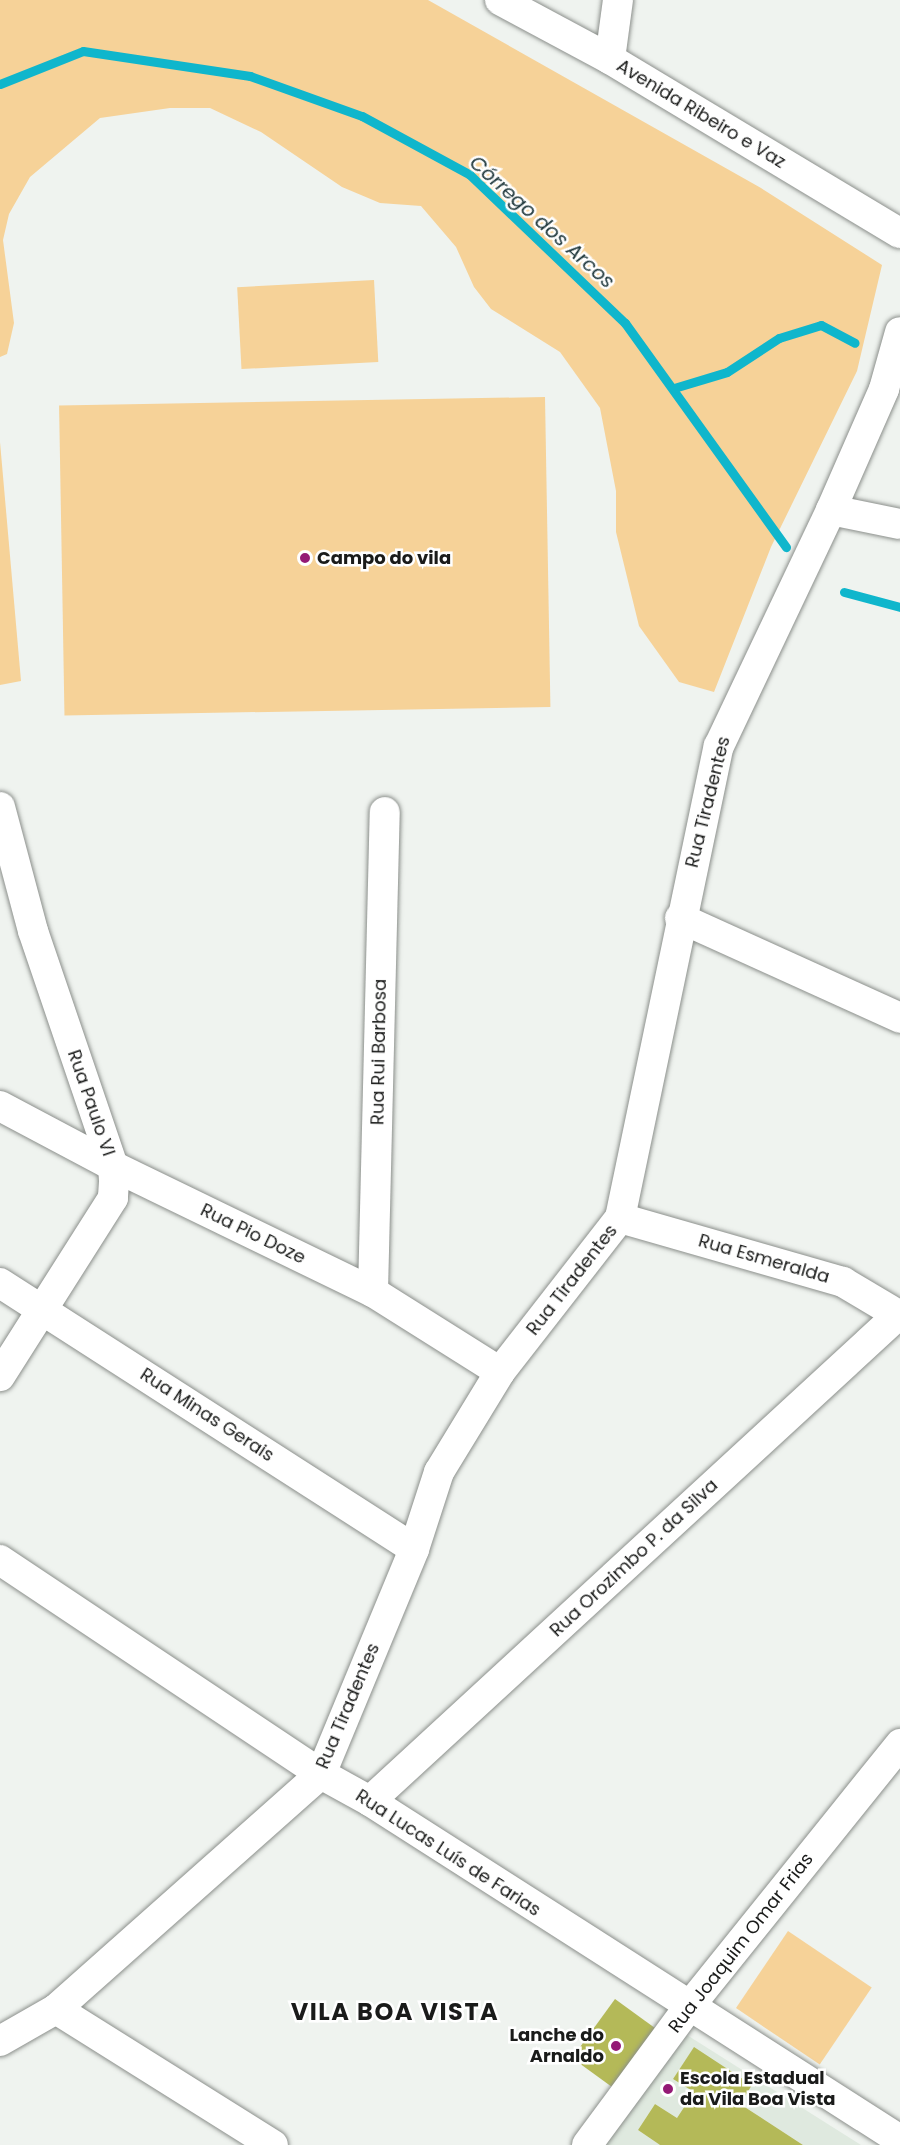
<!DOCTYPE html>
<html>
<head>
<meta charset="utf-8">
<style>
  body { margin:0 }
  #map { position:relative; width:900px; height:2145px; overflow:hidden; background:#eff3ef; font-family:Poppins,sans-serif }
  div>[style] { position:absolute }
  .built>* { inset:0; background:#dfe9df }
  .green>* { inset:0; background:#f6d298; transform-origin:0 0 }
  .stream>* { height:9px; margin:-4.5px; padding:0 4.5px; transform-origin:4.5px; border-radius:4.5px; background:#0fb6cc }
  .building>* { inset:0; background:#b4b958; transform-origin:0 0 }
  .roads { filter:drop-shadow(0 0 2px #8b8f8b) drop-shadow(0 0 2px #8b8f8b) }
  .minor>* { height:30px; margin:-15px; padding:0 15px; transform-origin:15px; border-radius:15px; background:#fff }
  .dots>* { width:16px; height:16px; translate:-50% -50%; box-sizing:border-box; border:3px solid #fff; border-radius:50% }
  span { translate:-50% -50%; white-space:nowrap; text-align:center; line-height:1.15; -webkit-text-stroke:5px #fff; paint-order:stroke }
  .street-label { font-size:18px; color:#1a1b1a }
  .poi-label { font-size:18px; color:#1a1b1a; font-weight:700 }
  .left { translate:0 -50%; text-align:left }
  .right { translate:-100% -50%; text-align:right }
  .water-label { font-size:20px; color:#20383c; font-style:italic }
  .district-label { font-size:24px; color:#1a1b1a; font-weight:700; letter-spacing:1.5px }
</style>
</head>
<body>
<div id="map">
  <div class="built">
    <div style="clip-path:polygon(687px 2035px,861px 2145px,803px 2145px,740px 2104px,752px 2085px,694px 2048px,673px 2079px,694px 2092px,677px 2118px,655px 2104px,638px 2130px,660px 2145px,606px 2145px)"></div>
  </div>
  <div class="green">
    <div style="clip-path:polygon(0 0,428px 0,761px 188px,882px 265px,857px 371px,771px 547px,714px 692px,679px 682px,639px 626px,616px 532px,616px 491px,600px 408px,560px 352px,491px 309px,474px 287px,456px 247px,421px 206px,380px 203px,342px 187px,261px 132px,210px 108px,170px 108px,100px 118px,30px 177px,9px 214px,3px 240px,14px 323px,7px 354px,0 357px)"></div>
    <div style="left:374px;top:280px;width:82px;height:137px;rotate:87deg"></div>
    <div style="left:545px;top:397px;width:310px;height:486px;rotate:89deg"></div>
    <div style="clip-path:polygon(0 442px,21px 681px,0 685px)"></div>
    <div style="left:788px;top:1931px;width:101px;height:93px;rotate:34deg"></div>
  </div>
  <div class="stream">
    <div style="left:0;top:84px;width:89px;rotate:-21.7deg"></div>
    <div style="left:83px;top:51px;width:169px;rotate:8.5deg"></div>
    <div style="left:250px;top:76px;width:119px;rotate:19.7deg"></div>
    <div style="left:362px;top:116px;width:122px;rotate:28.5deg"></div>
    <div style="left:469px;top:174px;width:216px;rotate:43.7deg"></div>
    <div style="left:625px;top:323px;width:276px;rotate:54.3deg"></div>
    <div style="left:674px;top:388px;width:55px;rotate:-16.8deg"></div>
    <div style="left:727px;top:372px;width:62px;rotate:-33.2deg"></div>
    <div style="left:779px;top:338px;width:44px;rotate:-17.2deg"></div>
    <div style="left:821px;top:325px;width:38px;rotate:28deg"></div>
    <div style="left:844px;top:592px;width:58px;rotate:15deg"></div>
  </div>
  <div class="building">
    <div style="left:615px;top:1999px;width:57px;height:73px;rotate:36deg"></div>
    <div style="clip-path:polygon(694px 2047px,752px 2085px,740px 2104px,803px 2145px,660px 2145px,638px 2130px,655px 2104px,677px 2118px,694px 2092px,673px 2079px)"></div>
  </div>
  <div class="roads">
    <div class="minor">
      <div style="left:500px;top:0;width:125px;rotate:28.2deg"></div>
      <div style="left:610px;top:59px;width:338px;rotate:31deg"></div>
      <div style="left:610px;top:59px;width:60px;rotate:-82.3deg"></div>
      <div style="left:831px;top:510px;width:70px;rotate:11.5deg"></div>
      <div style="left:0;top:807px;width:128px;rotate:75.1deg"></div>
      <div style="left:33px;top:931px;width:248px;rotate:71.2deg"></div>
      <div style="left:113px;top:1166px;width:16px;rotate:86deg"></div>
      <div style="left:114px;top:1182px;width:16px;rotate:94deg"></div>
      <div style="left:113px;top:1198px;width:211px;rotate:122.4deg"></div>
      <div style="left:680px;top:918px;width:242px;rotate:24.4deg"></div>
      <div style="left:0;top:1106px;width:128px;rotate:28deg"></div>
      <div style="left:113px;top:1166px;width:289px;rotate:25.9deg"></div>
      <div style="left:373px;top:1292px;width:150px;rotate:32.2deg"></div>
      <div style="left:620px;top:1218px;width:232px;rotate:16deg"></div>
      <div style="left:843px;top:1282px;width:66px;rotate:30.8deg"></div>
      <div style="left:0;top:1283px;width:492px;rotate:32.7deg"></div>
      <div style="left:373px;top:1292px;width:480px;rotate:-88.6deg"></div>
      <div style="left:0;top:1560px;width:386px;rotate:33.7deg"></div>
      <div style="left:321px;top:1774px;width:56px;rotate:28.9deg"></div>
      <div style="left:370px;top:1801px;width:629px;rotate:32.6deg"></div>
      <div style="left:370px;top:1801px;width:718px;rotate:-42.63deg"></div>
      <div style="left:56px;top:2009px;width:256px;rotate:32.1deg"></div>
      <div style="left:0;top:2041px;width:64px;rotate:-29.7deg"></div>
      <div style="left:56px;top:2009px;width:354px;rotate:-41.6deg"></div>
      <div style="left:321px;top:1774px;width:243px;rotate:-67.5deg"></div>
      <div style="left:414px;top:1549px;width:81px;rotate:-72deg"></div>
      <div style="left:439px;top:1472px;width:117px;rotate:-58.6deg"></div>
      <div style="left:500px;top:1372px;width:195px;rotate:-52.1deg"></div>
      <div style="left:620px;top:1218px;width:482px;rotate:-78.2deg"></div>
      <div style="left:719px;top:746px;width:261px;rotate:-64.6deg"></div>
      <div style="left:831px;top:510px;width:132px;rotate:-66.3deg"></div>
      <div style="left:884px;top:389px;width:59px;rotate:-74.3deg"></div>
      <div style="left:587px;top:2145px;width:170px;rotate:-53.6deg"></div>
      <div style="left:688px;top:2008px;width:339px;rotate:-51.2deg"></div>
    </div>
  </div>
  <div class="dots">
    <div style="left:305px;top:558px;background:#941a75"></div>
    <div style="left:616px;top:2046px;background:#941a75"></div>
    <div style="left:668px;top:2089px;background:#941a75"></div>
  </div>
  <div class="street-label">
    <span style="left:701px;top:114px;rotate:31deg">Avenida Ribeiro e Vaz</span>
    <span style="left:708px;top:802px;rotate:-76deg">Rua Tiradentes</span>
    <span style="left:379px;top:1052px;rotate:-89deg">Rua Rui Barbosa</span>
    <span style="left:91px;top:1103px;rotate:71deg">Rua Paulo VI</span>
    <span style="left:253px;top:1234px;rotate:26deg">Rua Pio Doze</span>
    <span style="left:764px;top:1259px;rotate:16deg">Rua Esmeralda</span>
    <span style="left:572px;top:1280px;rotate:-52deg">Rua Tiradentes</span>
    <span style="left:207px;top:1415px;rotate:33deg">Rua Minas Gerais</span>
    <span style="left:634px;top:1558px;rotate:-43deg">Rua Orozimbo P. da Silva</span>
    <span style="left:348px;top:1706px;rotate:-67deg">Rua Tiradentes</span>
    <span style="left:448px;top:1853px;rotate:33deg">Rua Lucas Luís de Farias</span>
    <span style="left:741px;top:1943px;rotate:-52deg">Rua Joaquim Omar Frias</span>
  </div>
  <div class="poi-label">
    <span class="left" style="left:317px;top:558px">Campo do vila</span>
    <span class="right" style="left:604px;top:2046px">Lanche do<br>Arnaldo</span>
    <span class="left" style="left:680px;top:2089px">Escola Estadual<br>da Vila Boa Vista</span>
  </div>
  <div class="water-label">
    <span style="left:542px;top:222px;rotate:42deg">Córrego dos Arcos</span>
  </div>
  <div class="district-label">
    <span style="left:395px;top:2012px">VILA BOA VISTA</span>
  </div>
</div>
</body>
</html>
